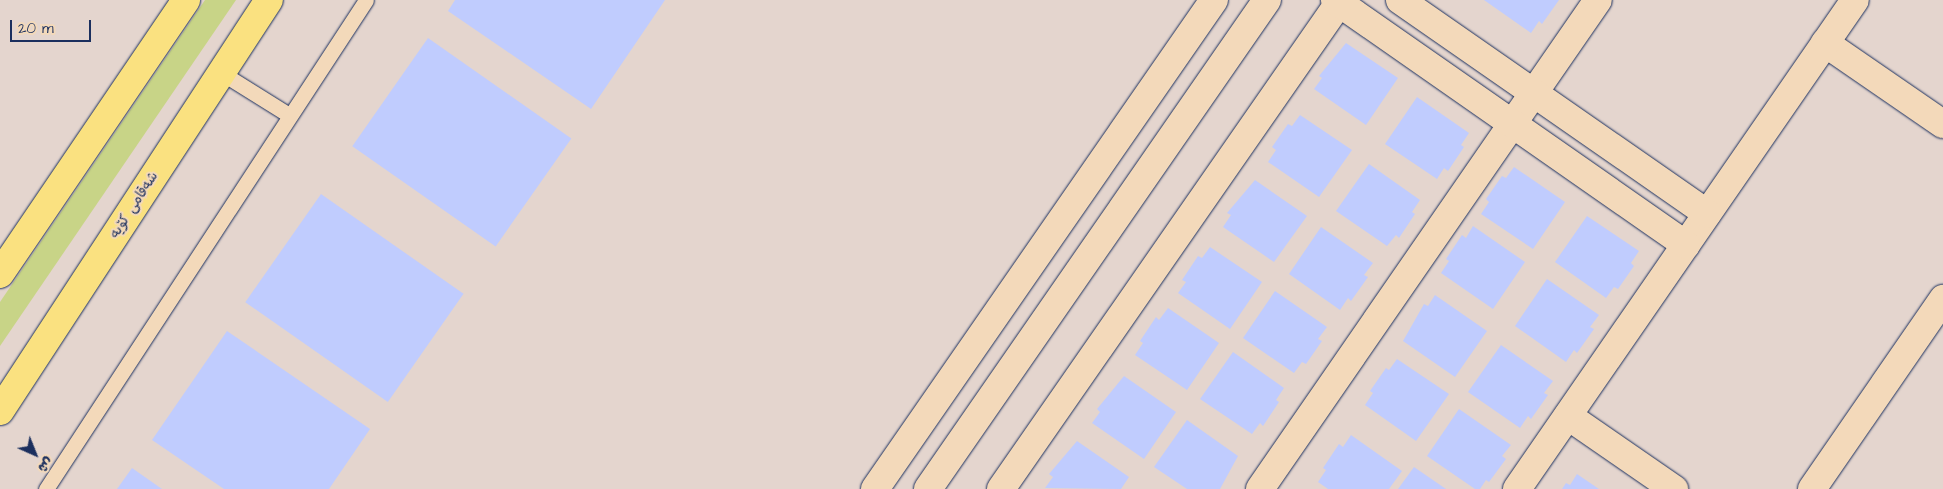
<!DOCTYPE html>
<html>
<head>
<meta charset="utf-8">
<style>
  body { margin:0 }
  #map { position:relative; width:1943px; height:489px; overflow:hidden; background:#e4d5ce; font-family:"Architects Daughter","Playpen Sans Arabic",sans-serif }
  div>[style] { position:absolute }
  .green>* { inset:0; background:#c8d487 }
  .building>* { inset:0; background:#c0ccfe; transform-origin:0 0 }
  .roads { filter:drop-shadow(0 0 1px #1b2f5e) drop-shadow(0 0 1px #1b2f5e) }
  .service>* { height:15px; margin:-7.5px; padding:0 7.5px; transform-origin:7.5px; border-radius:7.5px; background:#f3d9ba }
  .minor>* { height:28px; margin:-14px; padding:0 14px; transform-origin:14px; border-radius:14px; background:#f3d9ba }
  .tertiary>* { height:28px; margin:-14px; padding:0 14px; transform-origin:14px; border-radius:14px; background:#f3d9ba }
  .trunk>* { height:28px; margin:-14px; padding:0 14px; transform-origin:14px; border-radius:14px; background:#fae180 }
  span { translate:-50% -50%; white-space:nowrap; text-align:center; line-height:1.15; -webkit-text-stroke:4px #f3d9ba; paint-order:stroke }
  .street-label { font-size:14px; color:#1b2f5e }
  .north { position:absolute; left:10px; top:429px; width:50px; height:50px; -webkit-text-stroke:4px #f3d9ba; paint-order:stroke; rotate:136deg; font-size:14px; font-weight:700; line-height:20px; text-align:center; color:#1b2f5e }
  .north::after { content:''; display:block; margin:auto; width:18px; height:22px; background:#1b2f5e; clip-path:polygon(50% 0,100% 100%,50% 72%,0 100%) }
  .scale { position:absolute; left:10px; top:20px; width:81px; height:22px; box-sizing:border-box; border:2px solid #1b2f5e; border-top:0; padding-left:6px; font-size:15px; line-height:18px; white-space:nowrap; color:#1b2f5e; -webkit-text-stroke:4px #f3d9ba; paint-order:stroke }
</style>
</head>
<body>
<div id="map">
  <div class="green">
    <div style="clip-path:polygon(205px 0,236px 0,0 346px,0 302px)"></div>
  </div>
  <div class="building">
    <div style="clip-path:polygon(455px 0,665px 0,591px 109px,448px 11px)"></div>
    <div style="clip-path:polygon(1484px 0,1559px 0,1542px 24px,1539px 21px,1531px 33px)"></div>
    <div style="left:428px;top:38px;width:175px;height:132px;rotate:35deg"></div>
    <div style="clip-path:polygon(1346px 43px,1398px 78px,1366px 125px,1314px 89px,1322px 78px,1319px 76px)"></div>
    <div style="clip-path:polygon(1417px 97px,1469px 133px,1461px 145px,1464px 147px,1448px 171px,1444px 168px,1437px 179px,1385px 144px)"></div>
    <div style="clip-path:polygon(1300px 115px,1352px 150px,1319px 197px,1268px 162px,1276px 150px,1272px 147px,1288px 124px,1292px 126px)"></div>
    <div style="clip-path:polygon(1369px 164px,1420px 200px,1412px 212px,1415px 214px,1399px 238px,1396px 235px,1387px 246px,1336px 211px)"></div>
    <div style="clip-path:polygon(1514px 167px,1565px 202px,1533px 249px,1481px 214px,1489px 202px,1486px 199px,1502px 176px,1506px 178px)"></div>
    <div style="clip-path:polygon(1255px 180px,1307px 216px,1274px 262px,1223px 227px,1231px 215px,1227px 213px)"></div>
    <div style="left:321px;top:194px;width:174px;height:132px;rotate:35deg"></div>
    <div style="clip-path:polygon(1587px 216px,1639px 251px,1631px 263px,1634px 266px,1618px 289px,1614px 287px,1606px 298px,1555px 262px)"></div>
    <div style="clip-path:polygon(1473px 226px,1525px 262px,1493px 309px,1441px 273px,1449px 261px,1446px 259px,1462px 235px,1466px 238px)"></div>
    <div style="clip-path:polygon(1321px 227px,1373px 263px,1364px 275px,1368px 277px,1351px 301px,1348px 298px,1340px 310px,1289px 274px)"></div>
    <div style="clip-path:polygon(1210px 247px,1262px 282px,1230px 329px,1178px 293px,1186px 282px,1182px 280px,1198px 256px,1202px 258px)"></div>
    <div style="clip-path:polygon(1547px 279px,1599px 315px,1590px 327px,1594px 329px,1577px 353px,1574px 350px,1566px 362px,1515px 326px)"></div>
    <div style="clip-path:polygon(1275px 291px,1327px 327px,1318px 339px,1322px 341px,1306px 364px,1302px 362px,1294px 373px,1243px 338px)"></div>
    <div style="clip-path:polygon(1435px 295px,1487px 331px,1455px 377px,1403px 341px,1424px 304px,1428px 306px)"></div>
    <div style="clip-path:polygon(1168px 308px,1219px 343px,1187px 390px,1135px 355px,1143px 343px,1140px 341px,1156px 317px,1159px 320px)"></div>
    <div style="clip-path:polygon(227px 331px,370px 429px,329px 489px,224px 489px,152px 440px)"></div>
    <div style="clip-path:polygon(1501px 345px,1553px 381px,1544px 393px,1548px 395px,1531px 419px,1528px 416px,1520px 428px,1468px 392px)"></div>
    <div style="clip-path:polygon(1233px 352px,1284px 388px,1276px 400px,1279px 402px,1263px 426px,1260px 423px,1252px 434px,1200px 399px)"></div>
    <div style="clip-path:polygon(1397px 359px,1449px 394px,1416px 441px,1365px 405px,1373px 393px,1370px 391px,1386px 368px,1389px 370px)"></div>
    <div style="clip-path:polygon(1124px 376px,1176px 412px,1144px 459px,1092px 423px,1100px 412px,1097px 409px)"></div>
    <div style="clip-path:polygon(1459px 409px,1511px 445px,1502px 456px,1506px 459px,1489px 482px,1486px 480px,1480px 489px,1475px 489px,1427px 456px)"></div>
    <div style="clip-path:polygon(1187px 420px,1238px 456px,1220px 489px,1187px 489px,1154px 467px)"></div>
    <div style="clip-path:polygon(1351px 435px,1402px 471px,1389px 489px,1328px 489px,1318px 482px,1326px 470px,1323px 468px,1339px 444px,1343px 447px)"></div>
    <div style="clip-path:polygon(1077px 441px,1129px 477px,1121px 489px,1045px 488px,1053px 477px,1049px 474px)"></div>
    <div style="clip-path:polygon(1414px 467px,1446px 489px,1398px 489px)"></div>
    <div style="clip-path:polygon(132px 468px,162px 489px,117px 489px)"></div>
    <div style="clip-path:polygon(1577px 474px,1599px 489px,1562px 489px,1566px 483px,1570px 485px)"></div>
  </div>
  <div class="roads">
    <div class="service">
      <div style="left:220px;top:72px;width:81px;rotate:31.9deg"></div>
      <div style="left:46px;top:489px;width:584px;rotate:-56.8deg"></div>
    </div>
    <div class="minor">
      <div style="left:1825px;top:43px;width:143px;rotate:34.5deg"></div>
      <div style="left:1568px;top:416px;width:129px;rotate:34.6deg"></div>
      <div style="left:1001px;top:489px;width:596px;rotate:-55.19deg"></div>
      <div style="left:1260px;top:489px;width:594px;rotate:-55.35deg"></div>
      <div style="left:1517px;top:489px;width:594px;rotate:-55.35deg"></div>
      <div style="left:1812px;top:489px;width:231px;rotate:-55.4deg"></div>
    </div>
    <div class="tertiary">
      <div style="left:1335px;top:0;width:428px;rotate:34.9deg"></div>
      <div style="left:1400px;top:0;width:374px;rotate:34.8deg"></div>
      <div style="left:875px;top:489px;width:595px;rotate:-55.27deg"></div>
      <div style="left:928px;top:489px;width:595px;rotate:-55.27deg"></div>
    </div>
    <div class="trunk">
      <div style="left:0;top:274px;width:331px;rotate:-55.8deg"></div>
      <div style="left:0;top:411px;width:491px;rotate:-56.8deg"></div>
    </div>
  </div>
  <div class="street-label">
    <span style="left:134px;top:205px;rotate:-57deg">شەقامی کۆیە</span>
  </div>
  <div class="north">ش</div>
  <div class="scale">20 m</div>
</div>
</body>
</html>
